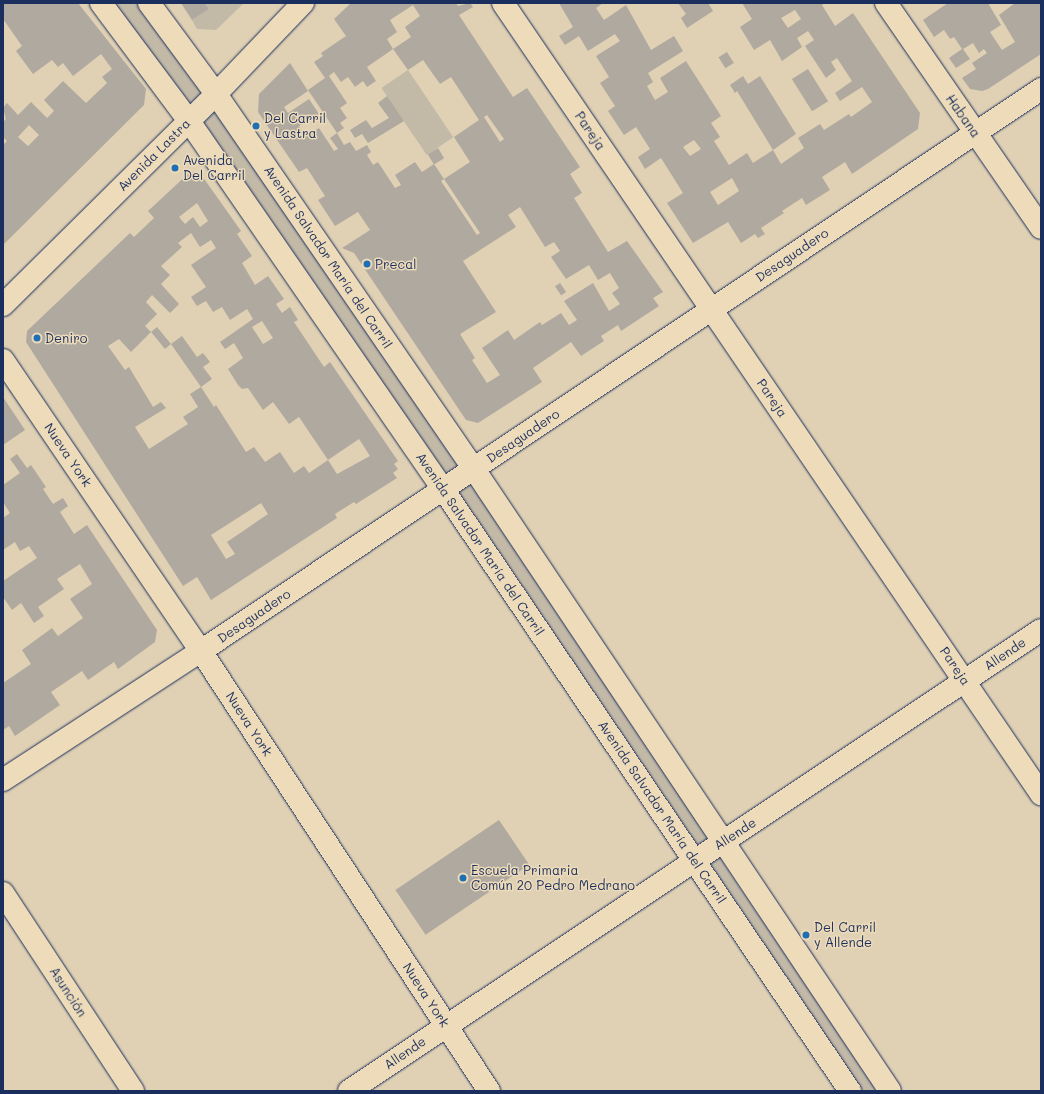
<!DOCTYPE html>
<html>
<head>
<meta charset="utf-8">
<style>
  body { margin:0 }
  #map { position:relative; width:1044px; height:1094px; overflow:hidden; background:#e0d1b4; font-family:Mali,sans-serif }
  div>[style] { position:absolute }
  .green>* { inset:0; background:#c3b9a7; transform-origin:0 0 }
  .building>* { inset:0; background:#b0a99f; transform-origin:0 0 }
  .roads { filter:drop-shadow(0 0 1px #1b2f5e) drop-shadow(0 0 1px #1b2f5e) }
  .minor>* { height:22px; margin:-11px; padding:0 11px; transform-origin:11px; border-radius:11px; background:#eddbb9 }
  .major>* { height:22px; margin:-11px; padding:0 11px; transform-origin:11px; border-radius:11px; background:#eddbb9 }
  .dots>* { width:11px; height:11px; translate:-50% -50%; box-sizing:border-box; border:2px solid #eddbb9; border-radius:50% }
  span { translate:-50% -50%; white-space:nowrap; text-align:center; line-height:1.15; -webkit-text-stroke:3px #eddbb9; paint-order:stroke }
  .street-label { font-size:13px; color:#1b2f5e }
  .poi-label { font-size:13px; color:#1b2f5e }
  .left { translate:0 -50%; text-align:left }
  .frame { position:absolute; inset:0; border:4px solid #1b2f5e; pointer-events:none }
</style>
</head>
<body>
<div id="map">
  <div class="green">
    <div style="clip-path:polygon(101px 3px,149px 3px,890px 1091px,850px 1091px)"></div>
    <div style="clip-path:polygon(205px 3px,244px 3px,216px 30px,197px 29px,192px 20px,209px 9px)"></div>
    <div style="left:408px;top:70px;width:81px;height:32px;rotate:56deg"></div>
  </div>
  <div class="building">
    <div style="clip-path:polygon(evenodd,3px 3px,78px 3px,146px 89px,144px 105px,3px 245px,3px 145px,7px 141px,3px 137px,3px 122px,6px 119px,3px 108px,7px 103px,18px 115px,31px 102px,47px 118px,54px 111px,44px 100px,63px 81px,86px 103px,107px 83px,102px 77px,112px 69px,101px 54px,73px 76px,63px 63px,58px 67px,52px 60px,33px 74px,16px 51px,22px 46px,3px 19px,3px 3px,29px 125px,39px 135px,28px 146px,18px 137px,29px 125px)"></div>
    <div style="clip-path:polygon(181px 3px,205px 3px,209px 9px,192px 20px)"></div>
    <div style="clip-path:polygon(evenodd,351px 3px,456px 3px,458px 6px,470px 3px,473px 7px,459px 15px,513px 97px,527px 88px,580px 167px,570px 174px,582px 193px,574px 198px,608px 252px,627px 241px,663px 292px,653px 298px,659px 306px,621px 331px,618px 325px,601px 336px,604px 341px,581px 356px,571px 342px,533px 368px,542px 382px,478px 423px,466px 420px,354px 253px,342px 248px,370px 230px,358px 212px,335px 226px,318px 200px,325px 196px,307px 168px,299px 172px,258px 112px,259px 94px,290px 63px,308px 91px,284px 107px,288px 113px,309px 99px,319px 114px,299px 126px,305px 136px,319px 128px,334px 151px,338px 149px,330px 138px,337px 133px,308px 90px,325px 78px,314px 62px,323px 56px,321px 53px,346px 36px,334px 19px,351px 3px,413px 5px,420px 16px,405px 27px,411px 37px,393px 49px,408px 70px,423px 60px,440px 84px,451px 77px,479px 120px,454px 137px,470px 162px,444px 179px,480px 233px,477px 235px,441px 181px,444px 179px,434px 164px,422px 172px,415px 162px,395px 175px,401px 185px,395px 188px,378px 162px,373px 165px,367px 155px,371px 152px,367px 145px,356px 151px,350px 142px,344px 145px,337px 133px,344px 128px,340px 123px,347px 118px,340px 108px,347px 103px,329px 76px,334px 72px,341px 82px,348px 77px,355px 87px,363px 81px,367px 87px,376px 81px,367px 67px,393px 49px,387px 39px,397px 32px,390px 20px,413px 5px,351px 3px,487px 115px,504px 139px,500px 142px,484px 117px,487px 115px,351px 3px,520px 207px,545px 247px,554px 242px,560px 251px,551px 257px,566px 279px,589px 265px,598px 280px,610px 273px,619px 288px,612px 293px,620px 304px,609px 311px,593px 283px,564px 301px,577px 320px,569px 325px,561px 313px,542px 325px,540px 322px,514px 340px,508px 330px,482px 348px,500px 375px,487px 383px,472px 360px,475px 358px,460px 334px,496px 312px,463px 261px,516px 227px,508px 215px,520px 207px)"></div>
    <div style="clip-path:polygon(evenodd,559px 3px,603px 3px,596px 8px,604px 20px,626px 5px,651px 50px,674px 36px,683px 51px,648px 73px,653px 82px,647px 86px,655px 100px,668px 92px,660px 78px,686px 61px,721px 116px,711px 123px,720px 137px,714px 141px,729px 165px,747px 153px,753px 163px,773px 150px,737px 91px,735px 93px,730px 85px,743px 76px,748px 84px,760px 76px,796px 134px,773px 150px,781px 164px,804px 148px,798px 138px,820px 124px,824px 130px,849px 114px,851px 117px,872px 102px,862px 87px,840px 101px,835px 93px,852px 81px,837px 58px,831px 62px,836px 70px,826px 78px,805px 46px,814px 40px,808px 31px,797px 38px,802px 47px,782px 61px,770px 40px,754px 50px,740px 27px,752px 19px,742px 3px,825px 3px,822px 5px,835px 26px,853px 13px,920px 113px,918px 129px,852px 174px,845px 162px,822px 177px,830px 190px,806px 205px,802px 198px,782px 211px,784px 213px,761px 228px,765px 234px,758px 238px,755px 234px,741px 243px,728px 222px,693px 243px,667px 203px,683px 193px,661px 158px,645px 169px,638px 157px,650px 149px,636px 127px,624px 135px,608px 111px,615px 106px,600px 83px,609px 77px,596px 56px,620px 41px,615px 34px,588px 51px,579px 36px,565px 45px,559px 36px,573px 27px,559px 3px,795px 10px,801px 19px,788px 28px,781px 18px,795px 10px,559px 3px,694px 140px,701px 149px,690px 156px,683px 147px,694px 140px,559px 3px,732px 178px,739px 191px,718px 205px,710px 192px,732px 178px)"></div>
    <div style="clip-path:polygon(678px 3px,708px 3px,713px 11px,687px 28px,681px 18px,686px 14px)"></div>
    <div style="clip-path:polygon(948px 3px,988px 3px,1001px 25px,990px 32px,1002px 50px,1015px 42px,999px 15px,1015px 3px,1041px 3px,1041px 54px,988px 89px,982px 91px,970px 89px,962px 78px,976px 69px,972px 63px,987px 53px,984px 49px,979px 53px,973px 43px,963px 49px,970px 59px,956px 68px,949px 58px,962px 49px,954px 37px,950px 39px,944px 30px,934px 37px,923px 20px)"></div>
    <div style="left:727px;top:52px;width:13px;height:10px;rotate:58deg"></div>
    <div style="left:808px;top:69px;width:38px;height:19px;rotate:58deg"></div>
    <div style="clip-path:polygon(387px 96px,404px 121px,368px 143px,362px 134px,355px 138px,350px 130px,366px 120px,372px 128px,389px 118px,378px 103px)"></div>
    <div style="left:438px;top:148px;width:12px;height:12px;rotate:59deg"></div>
    <div style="clip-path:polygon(evenodd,190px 172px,200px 173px,241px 231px,237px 234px,252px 256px,242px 263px,255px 285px,268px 276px,284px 299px,276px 304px,282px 313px,290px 307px,298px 320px,294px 322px,324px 367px,330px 362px,398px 461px,394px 464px,398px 469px,393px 473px,397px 478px,356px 504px,354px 502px,335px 514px,337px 518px,211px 600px,197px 577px,183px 586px,26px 342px,27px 331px,130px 233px,134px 237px,154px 218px,148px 211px,190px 172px,197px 203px,208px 221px,200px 227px,193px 217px,185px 224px,179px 217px,197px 203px,190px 172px,191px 233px,200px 247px,211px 240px,216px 248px,191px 265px,206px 287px,191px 297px,197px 306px,206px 301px,213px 312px,222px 307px,230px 320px,247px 309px,253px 319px,220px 342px,225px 349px,234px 343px,243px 358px,228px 369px,238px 385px,242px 389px,248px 388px,263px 410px,273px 402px,289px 424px,299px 417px,328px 460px,359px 439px,370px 456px,337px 474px,328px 460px,309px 473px,304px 466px,294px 473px,280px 452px,265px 462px,254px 447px,246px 452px,216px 405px,214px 407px,201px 387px,212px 379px,203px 367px,210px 362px,203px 353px,197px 357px,182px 336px,171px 344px,157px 327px,151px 332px,165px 349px,171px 344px,201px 387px,190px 394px,198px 407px,183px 417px,188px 424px,149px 449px,135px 427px,166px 408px,161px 402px,153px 407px,129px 367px,125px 370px,108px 346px,119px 339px,131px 352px,151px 332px,145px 326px,157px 314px,146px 302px,152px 295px,170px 313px,179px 304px,161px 284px,170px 275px,161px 266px,182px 247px,178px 243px,191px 233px,190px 172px,262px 321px,273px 338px,263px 344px,252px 327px,262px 321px,190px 172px,261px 503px,268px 514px,227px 542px,235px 554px,226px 559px,211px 535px,261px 503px)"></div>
    <div style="left:560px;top:283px;width:11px;height:6px;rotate:56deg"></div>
    <div style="clip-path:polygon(3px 397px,25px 430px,3px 445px)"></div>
    <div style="clip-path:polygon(17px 454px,27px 468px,31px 465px,46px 487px,43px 489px,53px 504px,63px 498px,68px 506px,60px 512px,74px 534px,87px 525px,157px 630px,155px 642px,118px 669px,114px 662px,88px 680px,82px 671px,51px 692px,60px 705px,15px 736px,9px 726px,3px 730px,3px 683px,31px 664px,22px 650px,52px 628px,58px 636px,83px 618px,70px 599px,92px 584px,80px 564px,57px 579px,64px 589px,38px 607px,44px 616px,34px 623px,21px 603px,12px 610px,3px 597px,3px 581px,37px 558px,29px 546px,20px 551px,15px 542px,3px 550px,3px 518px,10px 513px,3px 502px,3px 485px,20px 473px,10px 459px)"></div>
    <div style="left:499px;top:820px;width:54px;height:125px;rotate:56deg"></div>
  </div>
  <div class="roads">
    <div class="minor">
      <div style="left:101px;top:3px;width:147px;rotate:53.3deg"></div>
      <div style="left:189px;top:121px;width:447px;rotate:55.4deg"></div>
      <div style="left:443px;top:489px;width:727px;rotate:55.94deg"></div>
      <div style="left:149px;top:3px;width:113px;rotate:53.6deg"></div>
      <div style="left:216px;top:94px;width:455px;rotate:55.5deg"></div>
      <div style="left:474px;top:469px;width:748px;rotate:56.22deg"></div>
      <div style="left:503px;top:3px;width:957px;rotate:55.78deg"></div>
      <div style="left:886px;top:3px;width:273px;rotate:55.4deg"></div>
      <div style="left:216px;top:94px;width:126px;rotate:-46.3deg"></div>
      <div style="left:3px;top:360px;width:352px;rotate:55.8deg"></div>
      <div style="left:201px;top:651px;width:526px;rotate:56.79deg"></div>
      <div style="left:3px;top:780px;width:236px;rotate:-33.1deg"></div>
      <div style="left:201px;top:651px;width:1011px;rotate:-33.78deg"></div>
      <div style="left:3px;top:893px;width:237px;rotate:56.7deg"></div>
      <div style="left:349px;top:1091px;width:831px;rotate:-33.67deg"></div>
    </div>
    <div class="major">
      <div style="left:3px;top:305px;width:300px;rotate:-44.7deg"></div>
    </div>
  </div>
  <div class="dots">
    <div style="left:256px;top:126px;background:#1f6fb2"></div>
    <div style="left:175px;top:168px;background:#1f6fb2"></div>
    <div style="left:367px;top:264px;background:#1f6fb2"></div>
    <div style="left:37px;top:338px;background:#1f6fb2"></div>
    <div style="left:463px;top:878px;background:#1f6fb2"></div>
    <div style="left:806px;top:935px;background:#1f6fb2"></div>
  </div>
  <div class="street-label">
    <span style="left:963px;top:116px;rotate:55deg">Habana</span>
    <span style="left:590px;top:131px;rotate:56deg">Pareja</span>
    <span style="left:154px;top:155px;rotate:-45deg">Avenida Lastra</span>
    <span style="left:792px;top:255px;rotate:-34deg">Desaguadero</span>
    <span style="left:328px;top:257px;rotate:56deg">Avenida Salvador María del Carril</span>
    <span style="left:772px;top:398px;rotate:56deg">Pareja</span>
    <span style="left:523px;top:436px;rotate:-34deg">Desaguadero</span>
    <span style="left:68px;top:455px;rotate:56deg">Nueva York</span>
    <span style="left:480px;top:544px;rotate:56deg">Avenida Salvador María del Carril</span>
    <span style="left:254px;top:616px;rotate:-34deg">Desaguadero</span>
    <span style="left:1005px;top:654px;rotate:-34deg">Allende</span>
    <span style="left:955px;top:666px;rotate:56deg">Pareja</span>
    <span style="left:249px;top:724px;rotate:57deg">Nueva York</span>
    <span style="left:662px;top:812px;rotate:56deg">Avenida Salvador María del Carril</span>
    <span style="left:735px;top:834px;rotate:-33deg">Allende</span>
    <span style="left:68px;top:992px;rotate:57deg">Asunción</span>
    <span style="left:426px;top:995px;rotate:57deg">Nueva York</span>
    <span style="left:405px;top:1053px;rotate:-34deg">Allende</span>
  </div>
  <div class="poi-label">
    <span class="left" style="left:264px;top:126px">Del Carril<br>y Lastra</span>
    <span class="left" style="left:183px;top:168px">Avenida<br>Del Carril</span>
    <span class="left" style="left:375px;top:264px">Precal</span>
    <span class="left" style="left:45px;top:338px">Deniro</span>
    <span class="left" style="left:471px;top:878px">Escuela Primaria<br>Común 20 Pedro Medrano</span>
    <span class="left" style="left:814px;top:935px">Del Carril<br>y Allende</span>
  </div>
  <div class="frame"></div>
</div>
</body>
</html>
